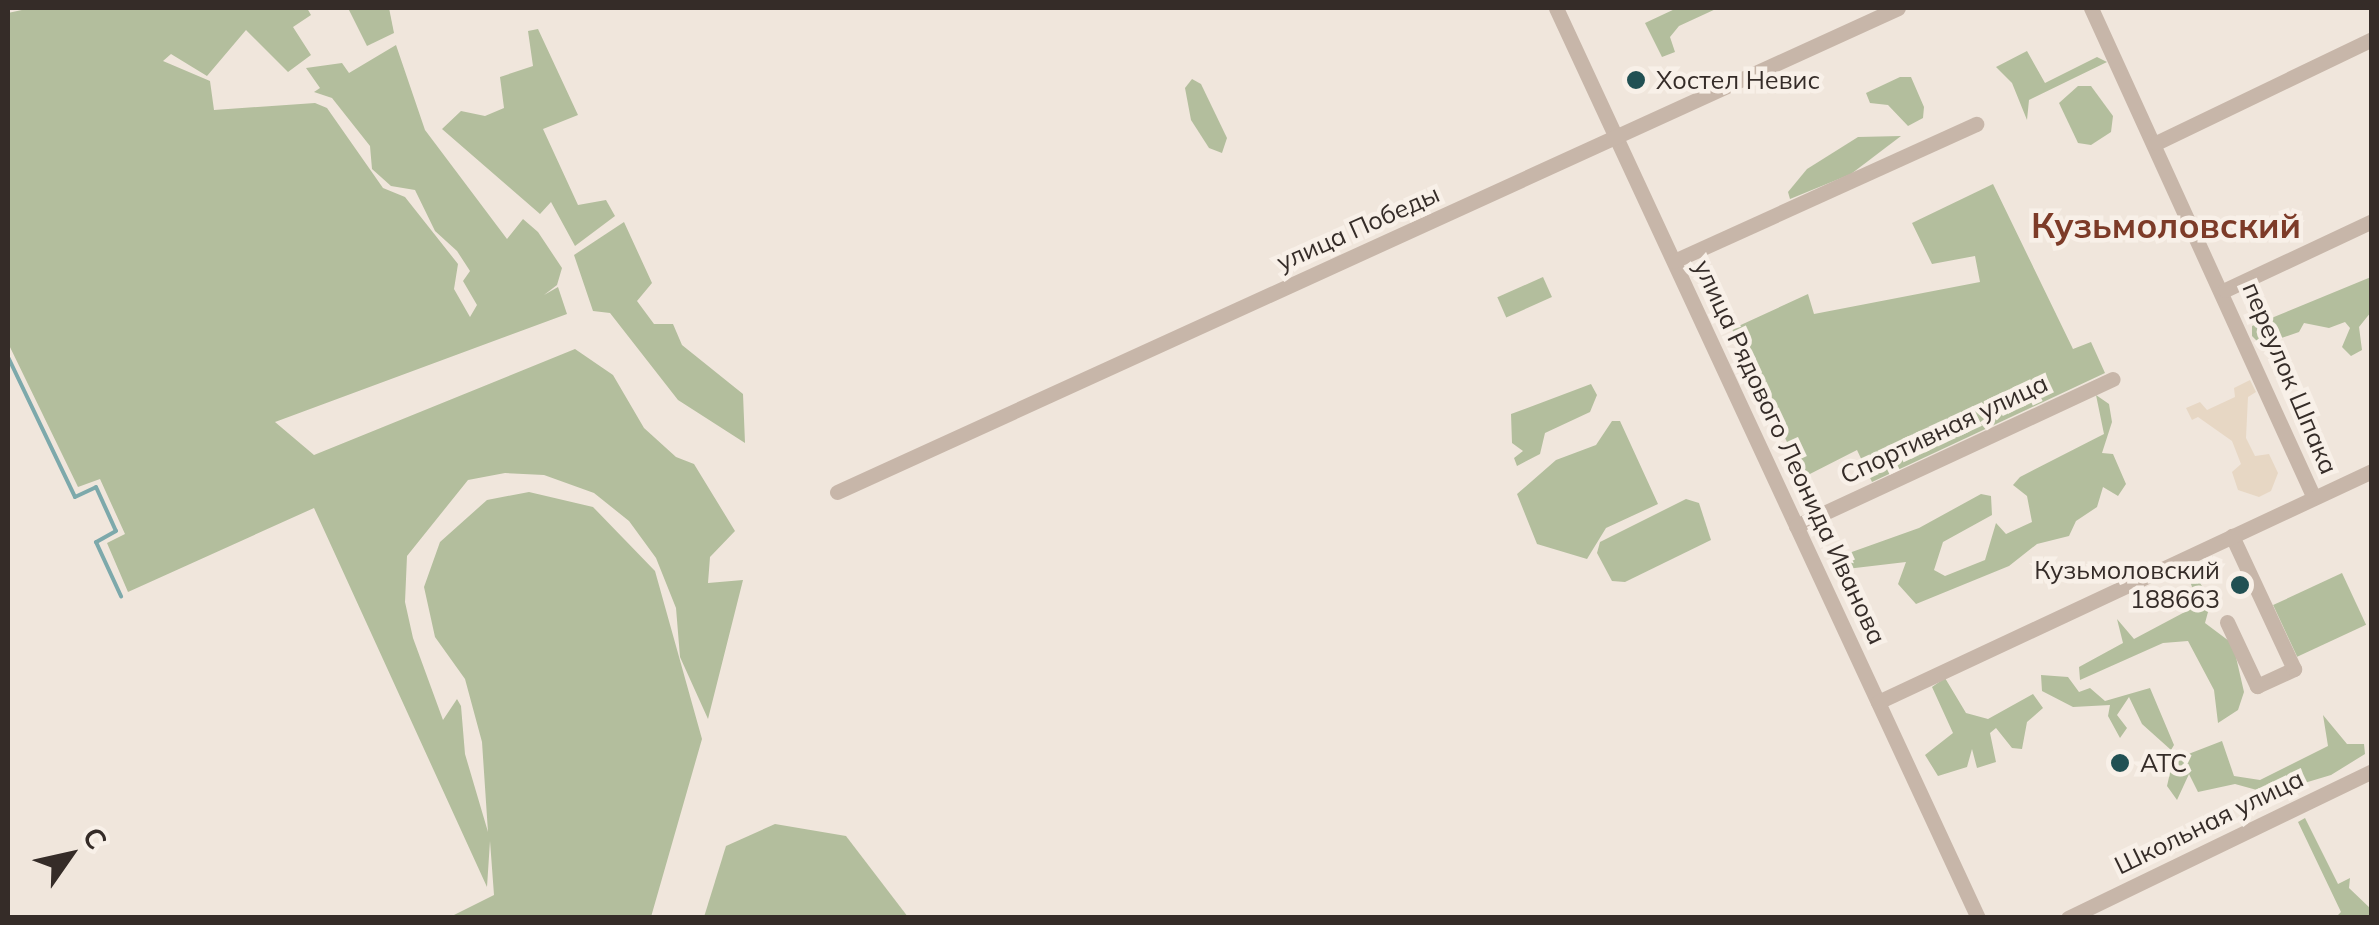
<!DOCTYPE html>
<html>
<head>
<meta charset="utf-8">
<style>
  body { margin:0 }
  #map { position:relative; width:2379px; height:925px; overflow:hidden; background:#f0e6dc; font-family:Mulish,sans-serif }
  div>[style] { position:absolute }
  .green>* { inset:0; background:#b3be9d; transform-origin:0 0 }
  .plaza>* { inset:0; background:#e7d7c4 }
  .stream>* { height:4px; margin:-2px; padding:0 2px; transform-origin:2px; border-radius:2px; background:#7da9ab }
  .minor>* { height:15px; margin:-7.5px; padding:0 7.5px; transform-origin:7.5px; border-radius:7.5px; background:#c7b6a9 }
  .dots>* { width:28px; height:28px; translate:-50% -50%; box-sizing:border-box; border:5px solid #f8f0e8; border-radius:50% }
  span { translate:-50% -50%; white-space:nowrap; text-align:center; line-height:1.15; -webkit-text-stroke:9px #f8f0e8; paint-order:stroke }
  .poi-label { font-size:25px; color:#352c28 }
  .left { translate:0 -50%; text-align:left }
  .right { translate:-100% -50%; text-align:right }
  .street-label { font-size:25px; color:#352c28 }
  .district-label { font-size:35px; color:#7d3b28; font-weight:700 }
  .frame { position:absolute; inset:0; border:10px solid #352c28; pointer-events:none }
  .north { position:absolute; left:20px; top:805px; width:100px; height:100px; -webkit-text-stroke:8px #f8f0e8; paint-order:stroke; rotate:56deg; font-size:28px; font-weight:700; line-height:40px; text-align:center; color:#352c28 }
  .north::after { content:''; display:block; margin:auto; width:35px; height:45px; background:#352c28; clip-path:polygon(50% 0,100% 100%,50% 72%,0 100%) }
</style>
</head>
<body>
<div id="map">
  <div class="green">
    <div style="clip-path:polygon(31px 8px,307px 8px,311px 15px,293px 27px,311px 55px,288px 72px,246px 30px,207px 76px,171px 54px,163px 61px,210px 81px,214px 110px,315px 103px,327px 108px,383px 188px,405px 197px,458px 264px,454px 289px,470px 317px,477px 305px,463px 281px,470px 271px,457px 251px,435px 231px,415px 190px,391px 186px,372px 169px,370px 146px,332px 98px,314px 92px,320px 88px,306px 68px,342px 63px,349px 73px,396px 45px,425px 130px,507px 239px,523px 219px,538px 232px,562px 268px,557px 285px,544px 295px,558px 287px,567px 314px,275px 422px,314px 455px,575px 349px,613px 375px,644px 428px,676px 457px,694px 464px,735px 531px,710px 557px,708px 583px,743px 580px,708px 719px,680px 657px,676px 608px,656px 558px,629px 521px,594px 493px,544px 475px,505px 473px,468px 480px,407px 556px,405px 602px,413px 638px,443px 720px,457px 699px,461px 706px,465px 754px,488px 832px,482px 742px,465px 679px,435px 637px,424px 587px,440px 542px,487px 500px,529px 492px,593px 507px,655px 571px,702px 739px,651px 917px,450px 917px,494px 895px,490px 841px,487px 887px,314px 508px,128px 592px,107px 543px,125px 534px,100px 479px,78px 487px,8px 343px,8px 13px)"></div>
    <div style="clip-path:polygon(348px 8px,389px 8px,394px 33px,367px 46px)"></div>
    <div style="clip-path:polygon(1677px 8px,1718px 8px,1679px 26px,1670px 37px,1675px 52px,1662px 57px,1645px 23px)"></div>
    <div style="clip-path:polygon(538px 29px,578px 115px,543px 129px,578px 205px,606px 200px,615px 216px,575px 246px,551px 202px,540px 214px,442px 129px,461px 111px,485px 116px,504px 108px,500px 77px,533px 66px,528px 31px)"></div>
    <div style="clip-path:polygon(2027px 51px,2045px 83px,2097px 57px,2107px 62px,2029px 100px,2027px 120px,2012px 83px,1996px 67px)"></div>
    <div style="clip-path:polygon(1900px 77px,1911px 77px,1924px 107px,1923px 118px,1908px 126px,1888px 105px,1870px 103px,1866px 93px)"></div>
    <div style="clip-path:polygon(1192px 79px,1201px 84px,1227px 138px,1222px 153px,1209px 148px,1191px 120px,1185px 88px)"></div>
    <div style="clip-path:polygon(2078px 86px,2091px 86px,2113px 116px,2111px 132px,2091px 145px,2078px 143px,2059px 103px)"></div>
    <div style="clip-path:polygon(1901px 136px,1851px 174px,1790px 199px,1788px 192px,1807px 169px,1858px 137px)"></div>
    <div style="clip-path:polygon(1993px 184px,2073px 349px,2091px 342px,2105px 373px,1872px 482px,1857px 450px,1804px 477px,1732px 329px,1808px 294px,1814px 314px,1980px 282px,1975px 256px,1932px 264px,1912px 223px)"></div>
    <div style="clip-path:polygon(624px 222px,652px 283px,637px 301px,654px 324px,673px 324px,682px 345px,743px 394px,745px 443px,678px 400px,610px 313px,593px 311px,574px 255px)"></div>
    <div style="left:1543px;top:277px;width:22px;height:50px;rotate:66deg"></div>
    <div style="clip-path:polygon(2371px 277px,2371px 312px,2359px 327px,2362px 350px,2351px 356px,2342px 347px,2350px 328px,2345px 322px,2329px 328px,2304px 323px,2299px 332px,2261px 345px,2252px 336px,2252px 326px)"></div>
    <div style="clip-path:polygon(1591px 384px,1597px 395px,1590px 412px,1545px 433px,1540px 454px,1517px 466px,1514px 458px,1523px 451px,1512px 443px,1511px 414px)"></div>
    <div style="clip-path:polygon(2096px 395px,2109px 404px,2112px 422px,2102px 453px,2113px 454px,2126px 484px,2118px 496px,2103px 487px,2097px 507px,2076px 521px,2069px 536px,2037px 544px,2009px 566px,1916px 604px,1898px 584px,1906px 562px,1838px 570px,1838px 559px,1849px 553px,1919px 528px,1981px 494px,1991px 496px,1992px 515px,1943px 542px,1934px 570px,1945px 576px,1985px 560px,1996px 523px,2006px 534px,2032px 522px,2027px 496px,2013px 485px,2020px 477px,2104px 434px)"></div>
    <div style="clip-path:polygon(1612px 421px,1620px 421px,1658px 504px,1606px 528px,1587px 559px,1537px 544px,1517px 494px,1556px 460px,1596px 445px)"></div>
    <div style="clip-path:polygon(1686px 499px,1699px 503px,1711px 540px,1625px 582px,1612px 581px,1597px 553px,1600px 542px)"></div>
    <div style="clip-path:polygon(2194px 573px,2211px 601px,2205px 623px,2233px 644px,2244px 692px,2238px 710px,2218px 723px,2214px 690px,2188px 641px,2163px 643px,2080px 680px,2079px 667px,2123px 643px,2117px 619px,2134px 639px,2198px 605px,2189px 578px)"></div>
    <div style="left:2342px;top:573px;width:57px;height:76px;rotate:65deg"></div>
    <div style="clip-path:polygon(2041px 675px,2068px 677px,2079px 692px,2090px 688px,2105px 701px,2150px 688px,2174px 745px,2171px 750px,2142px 724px,2129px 697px,2117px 715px,2127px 728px,2120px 738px,2108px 716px,2110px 705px,2073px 707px,2042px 691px)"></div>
    <div style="clip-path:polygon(1945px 678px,1966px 713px,1988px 719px,2033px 694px,2043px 708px,2027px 722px,2022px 749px,2012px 748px,1996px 728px,1990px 733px,1996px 762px,1977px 768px,1972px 749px,1967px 767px,1938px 776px,1925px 755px,1953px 733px,1932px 687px)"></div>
    <div style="clip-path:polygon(2323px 715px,2347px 744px,2364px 744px,2365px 754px,2331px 775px,2301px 784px,2289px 780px,2275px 795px,2235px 784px,2198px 792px,2189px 774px,2177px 800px,2167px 786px,2173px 760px,2222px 741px,2234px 776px,2260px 780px,2328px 746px)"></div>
    <div style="clip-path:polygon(2305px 818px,2338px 884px,2350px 878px,2349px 888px,2371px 909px,2371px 917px,2336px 917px,2341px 912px,2298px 822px)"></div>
    <div style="clip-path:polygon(775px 824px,846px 836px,908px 917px,704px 917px,726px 846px)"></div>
  </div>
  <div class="plaza">
    <div style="clip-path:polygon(2250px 380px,2256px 392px,2248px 397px,2246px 438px,2255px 456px,2269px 454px,2278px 473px,2271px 491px,2259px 497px,2238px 490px,2232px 472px,2241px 464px,2232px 441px,2198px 417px,2192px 420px,2186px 408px,2200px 402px,2207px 410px,2235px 397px,2234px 388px)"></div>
  </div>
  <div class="stream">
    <div style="left:8px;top:357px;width:155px;rotate:64.4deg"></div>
    <div style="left:75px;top:497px;width:23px;rotate:-25deg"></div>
    <div style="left:96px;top:487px;width:48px;rotate:65.6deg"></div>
    <div style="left:116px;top:531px;width:23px;rotate:151deg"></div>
    <div style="left:96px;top:542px;width:60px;rotate:65.2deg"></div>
  </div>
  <div class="minor">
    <div style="left:1556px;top:8px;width:1003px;rotate:65.12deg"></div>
    <div style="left:2091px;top:8px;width:538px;rotate:65.53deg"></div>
    <div style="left:2156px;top:143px;width:240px;rotate:-25.7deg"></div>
    <div style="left:1674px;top:261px;width:332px;rotate:-24.4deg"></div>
    <div style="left:2225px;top:290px;width:162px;rotate:-25.1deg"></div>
    <div style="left:837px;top:492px;width:1166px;rotate:-24.52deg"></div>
    <div style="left:1796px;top:526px;width:349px;rotate:-24.9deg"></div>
    <div style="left:2227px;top:622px;width:71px;rotate:64.9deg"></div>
    <div style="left:2257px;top:686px;width:41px;rotate:-24.7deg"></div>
    <div style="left:2294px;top:669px;width:147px;rotate:-115deg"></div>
    <div style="left:1878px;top:702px;width:545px;rotate:-25.06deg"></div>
    <div style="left:2068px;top:918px;width:338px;rotate:-25.8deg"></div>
  </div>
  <div class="dots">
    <div style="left:1636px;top:80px;background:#215053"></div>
    <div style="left:2240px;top:585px;background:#215053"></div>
    <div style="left:2120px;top:763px;background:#215053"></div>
  </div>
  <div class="poi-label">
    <span class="left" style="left:1656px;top:80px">Хостел Невис</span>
    <span class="right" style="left:2220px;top:585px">Кузьмоловский<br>188663</span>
    <span class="left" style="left:2140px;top:763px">АТС</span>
  </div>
  <div class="street-label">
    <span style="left:1358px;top:228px;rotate:-24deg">улица Победы</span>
    <span style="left:2290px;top:378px;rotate:67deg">переулок Шпака</span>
    <span style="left:1944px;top:429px;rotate:-25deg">Спортивная улица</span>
    <span style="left:1790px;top:452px;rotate:65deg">улица Рядового Леонида Иванова</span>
    <span style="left:2209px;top:822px;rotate:-26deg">Школьная улица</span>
  </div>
  <div class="district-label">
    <span style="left:2166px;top:225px">Кузьмоловский</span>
  </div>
  <div class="frame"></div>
  <div class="north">С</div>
</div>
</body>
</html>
